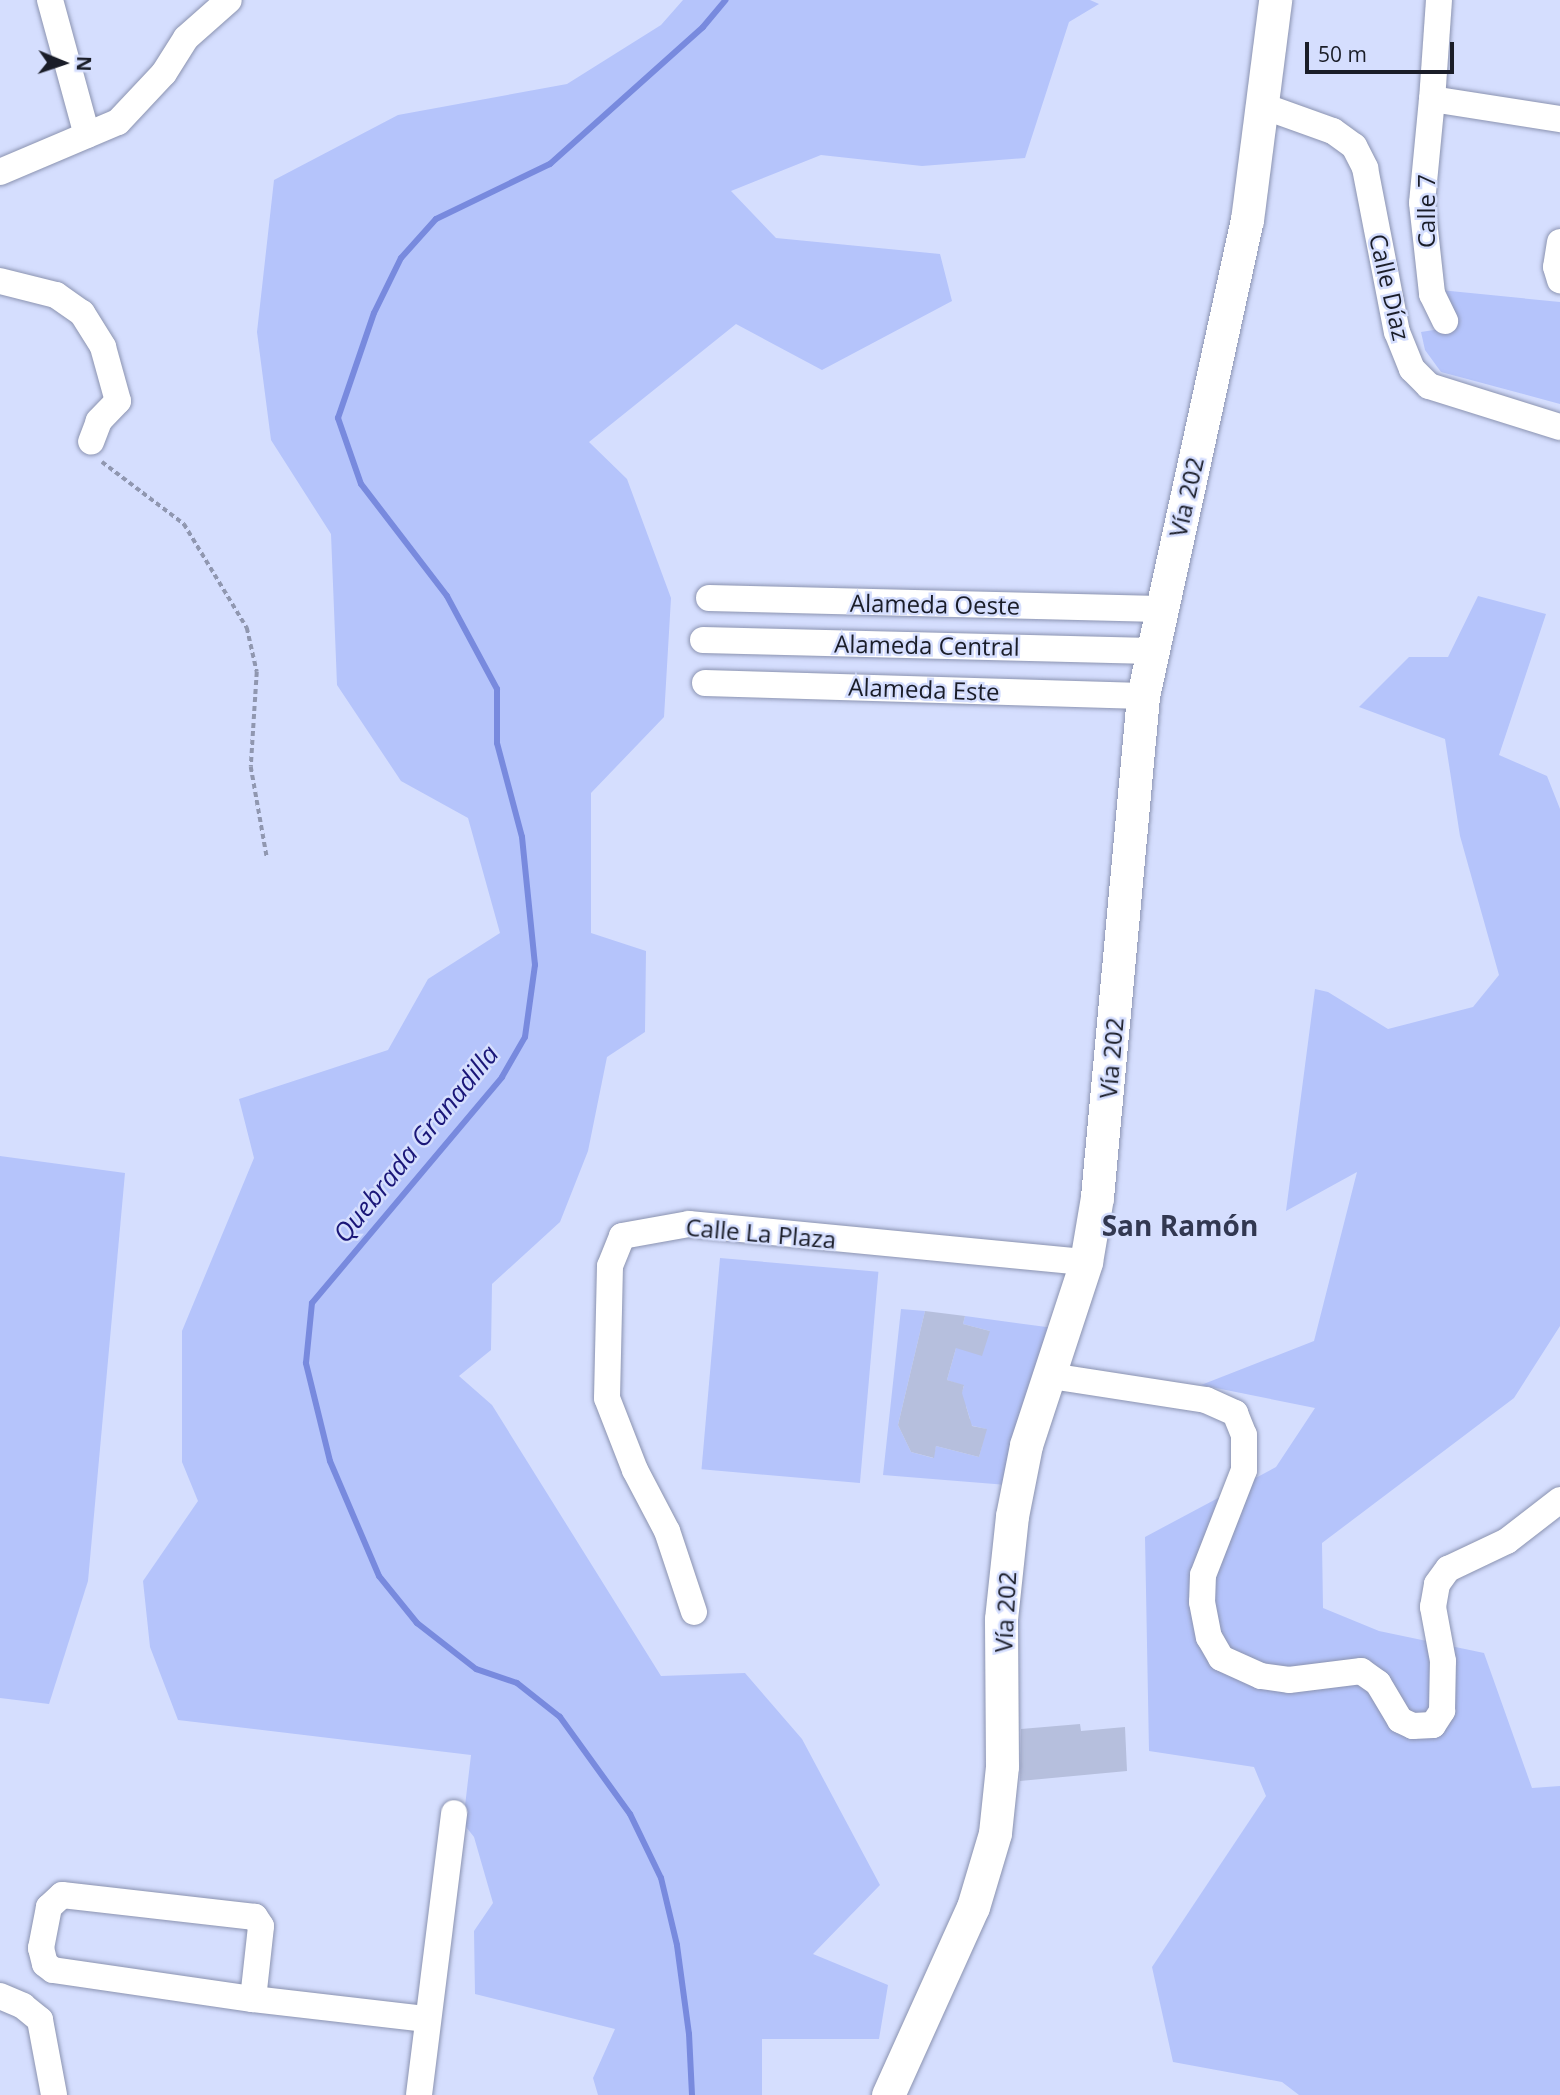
<!DOCTYPE html>
<html>
<head>
<meta charset="utf-8">
<style>
  body { margin:0 }
  #map { position:relative; width:1560px; height:2095px; overflow:hidden; background:#d5defe; font-family:"Open Sans",sans-serif }
  div>[style] { position:absolute }
  .green>* { inset:0; background:#b5c4fb; transform-origin:0 0 }
  .stream>* { height:6px; margin:-3px; padding:0 3px; transform-origin:3px; border-radius:3px; background:#788ade }
  .building>* { inset:0; background:#b6bfdd }
  .path>* { height:3.5px; margin-top:-1.75px; transform-origin:0; background:repeating-linear-gradient(90deg,#9097b0 0 5px,transparent 0 8.5px) }
  .roads { filter:drop-shadow(0 0 2px #8b93b0) drop-shadow(0 0 2px #8b93b0) }
  .minor>* { height:26px; margin:-13px; padding:0 13px; transform-origin:13px; border-radius:13px; background:#fff }
  .major>* { height:33px; margin:-16.5px; padding:0 16.5px; transform-origin:16.5px; border-radius:16.5px; background:#fff }
  span { translate:-50% -50%; white-space:nowrap; text-align:center; line-height:1.15; -webkit-text-stroke:5px #d5defe; paint-order:stroke }
  .street-label { font-size:24px; color:#1a1d28 }
  .water-label { font-size:26px; color:#1a1678; font-style:italic }
  .quarter-label { font-size:28px; color:#323851; font-weight:700 }
  .north { position:absolute; left:28px; top:28px; width:70px; height:70px; -webkit-text-stroke:5px #d5defe; paint-order:stroke; rotate:92deg; font-size:19px; font-weight:700; line-height:28px; text-align:center; color:#1a1d28 }
  .north::after { content:''; display:block; margin:auto; width:24px; height:32px; background:#1a1d28; clip-path:polygon(50% 0,100% 100%,50% 72%,0 100%) }
  .scale { position:absolute; left:1305px; top:42px; width:149px; height:32px; box-sizing:border-box; border:4px solid #1a1d28; border-top:0; padding-left:9px; font-size:21px; line-height:24px; white-space:nowrap; color:#1a1d28; -webkit-text-stroke:5px #d5defe; paint-order:stroke }
</style>
</head>
<body>
<div id="map">
  <div class="green">
    <div style="clip-path:polygon(683px 0,1090px 0,1099px 4px,1069px 22px,1025px 158px,922px 166px,821px 155px,731px 191px,776px 238px,940px 254px,952px 301px,822px 370px,736px 324px,589px 442px,627px 479px,671px 598px,664px 717px,591px 793px,591px 933px,646px 951px,645px 1032px,607px 1057px,588px 1151px,560px 1222px,492px 1284px,491px 1350px,459px 1376px,492px 1405px,661px 1676px,745px 1673px,802px 1739px,880px 1885px,813px 1954px,888px 1985px,879px 2039px,762px 2039px,762px 2095px,598px 2095px,593px 2078px,615px 2029px,475px 1994px,474px 1931px,493px 1903px,474px 1837px,463px 1823px,471px 1755px,178px 1720px,150px 1647px,143px 1581px,198px 1501px,182px 1462px,182px 1331px,254px 1158px,239px 1099px,388px 1050px,428px 979px,500px 933px,468px 818px,401px 781px,337px 685px,331px 534px,271px 440px,257px 332px,274px 180px,398px 115px,567px 84px,661px 25px)"></div>
    <div style="clip-path:polygon(1440px 290px,1560px 302px,1560px 404px,1441px 372px,1425px 350px,1421px 332px,1453px 327px)"></div>
    <div style="clip-path:polygon(1478px 596px,1546px 614px,1499px 755px,1547px 776px,1560px 809px,1560px 1326px,1514px 1398px,1322px 1543px,1323px 1608px,1379px 1631px,1484px 1653px,1532px 1788px,1560px 1786px,1560px 2095px,1299px 2095px,1282px 2082px,1173px 2062px,1152px 1967px,1266px 1796px,1254px 1767px,1149px 1751px,1145px 1537px,1276px 1467px,1315px 1408px,1201px 1385px,1314px 1341px,1357px 1172px,1286px 1211px,1315px 989px,1328px 992px,1388px 1029px,1473px 1007px,1499px 975px,1460px 836px,1445px 739px,1359px 707px,1409px 657px,1448px 657px)"></div>
    <div style="clip-path:polygon(0 1156px,125px 1173px,88px 1581px,49px 1704px,0 1698px)"></div>
    <div style="left:720px;top:1258px;width:159px;height:212px;rotate:5deg"></div>
    <div style="clip-path:polygon(901px 1309px,925px 1311px,898px 1425px,911px 1452px,933px 1458px,936px 1446px,979px 1457px,986px 1429px,965px 1424px,970px 1419px,966px 1406px,957px 1406px,964px 1386px,947px 1380px,956px 1348px,990px 1331px,963px 1324px,965px 1316px,1054px 1328px,1007px 1485px,883px 1475px)"></div>
  </div>
  <div class="stream">
    <div style="left:692px;top:2095px;width:61px;rotate:-92.8deg"></div>
    <div style="left:689px;top:2034px;width:90px;rotate:-97.7deg"></div>
    <div style="left:677px;top:1945px;width:69px;rotate:-103.4deg"></div>
    <div style="left:661px;top:1878px;width:71px;rotate:-115.8deg"></div>
    <div style="left:630px;top:1814px;width:120px;rotate:-125.8deg"></div>
    <div style="left:560px;top:1717px;width:55px;rotate:-141.7deg"></div>
    <div style="left:517px;top:1683px;width:43px;rotate:-161.1deg"></div>
    <div style="left:476px;top:1669px;width:75px;rotate:-142.1deg"></div>
    <div style="left:417px;top:1623px;width:60px;rotate:-129deg"></div>
    <div style="left:379px;top:1576px;width:125px;rotate:-113.1deg"></div>
    <div style="left:330px;top:1461px;width:101px;rotate:-103.8deg"></div>
    <div style="left:306px;top:1363px;width:60px;rotate:-84.3deg"></div>
    <div style="left:312px;top:1303px;width:295px;rotate:-49.9deg"></div>
    <div style="left:502px;top:1077px;width:46px;rotate:-60.1deg"></div>
    <div style="left:525px;top:1037px;width:73px;rotate:-82.1deg"></div>
    <div style="left:535px;top:965px;width:129px;rotate:-95.8deg"></div>
    <div style="left:522px;top:837px;width:97px;rotate:-104.9deg"></div>
    <div style="left:497px;top:743px;width:54px;rotate:-90deg"></div>
    <div style="left:497px;top:689px;width:106px;rotate:-118.3deg"></div>
    <div style="left:447px;top:596px;width:141px;rotate:-127.5deg"></div>
    <div style="left:361px;top:484px;width:70px;rotate:-109.2deg"></div>
    <div style="left:338px;top:418px;width:111px;rotate:-71.1deg"></div>
    <div style="left:374px;top:313px;width:61px;rotate:-63.9deg"></div>
    <div style="left:401px;top:258px;width:52px;rotate:-48.1deg"></div>
    <div style="left:436px;top:219px;width:127px;rotate:-25.8deg"></div>
    <div style="left:550px;top:164px;width:205px;rotate:-41.8deg"></div>
    <div style="left:703px;top:27px;width:35px;rotate:-50deg"></div>
  </div>
  <div class="building">
    <div style="clip-path:polygon(925px 1311px,965px 1316px,963px 1324px,990px 1331px,982px 1356px,956px 1348px,947px 1380px,964px 1385px,962px 1393px,972px 1426px,987px 1429px,979px 1457px,936px 1446px,934px 1458px,911px 1452px,898px 1425px)"></div>
    <div style="clip-path:polygon(1080px 1724px,1081px 1731px,1125px 1727px,1127px 1771px,1020px 1781px,1021px 1729px)"></div>
  </div>
  <div class="path">
    <div style="left:102px;top:462px;width:103px;rotate:37.1deg"></div>
    <div style="left:184px;top:524px;width:122px;rotate:58.8deg"></div>
    <div style="left:247px;top:628px;width:45px;rotate:77.2deg"></div>
    <div style="left:257px;top:672px;width:95px;rotate:93.6deg"></div>
    <div style="left:251px;top:767px;width:92px;rotate:80deg"></div>
  </div>
  <div class="roads">
    <div class="minor">
      <div style="left:50px;top:0;width:140px;rotate:74.7deg"></div>
      <div style="left:1439px;top:0;width:99px;rotate:94deg"></div>
      <div style="left:1432px;top:99px;width:130px;rotate:8.9deg"></div>
      <div style="left:1432px;top:99px;width:104px;rotate:95.5deg"></div>
      <div style="left:1422px;top:203px;width:92px;rotate:83.7deg"></div>
      <div style="left:1432px;top:294px;width:30px;rotate:64deg"></div>
      <div style="left:1263px;top:106px;width:74px;rotate:19.7deg"></div>
      <div style="left:1333px;top:131px;width:26px;rotate:36deg"></div>
      <div style="left:1354px;top:146px;width:25px;rotate:63deg"></div>
      <div style="left:1365px;top:168px;width:167px;rotate:79deg"></div>
      <div style="left:1397px;top:332px;width:40px;rotate:68deg"></div>
      <div style="left:1412px;top:369px;width:24px;rotate:45deg"></div>
      <div style="left:1429px;top:386px;width:137px;rotate:17.4deg"></div>
      <div style="left:0;top:172px;width:128px;rotate:-23deg"></div>
      <div style="left:118px;top:122px;width:67px;rotate:-46.8deg"></div>
      <div style="left:164px;top:73px;width:41px;rotate:-57.8deg"></div>
      <div style="left:186px;top:38px;width:57px;rotate:-41.5deg"></div>
      <div style="left:1560px;top:242px;width:25px;rotate:99deg"></div>
      <div style="left:1556px;top:267px;width:14px;rotate:73deg"></div>
      <div style="left:0;top:281px;width:58px;rotate:14deg"></div>
      <div style="left:56px;top:295px;width:32px;rotate:35deg"></div>
      <div style="left:82px;top:313px;width:40px;rotate:58deg"></div>
      <div style="left:103px;top:347px;width:56px;rotate:74.5deg"></div>
      <div style="left:118px;top:401px;width:28px;rotate:134deg"></div>
      <div style="left:99px;top:421px;width:22px;rotate:111deg"></div>
      <div style="left:709px;top:598px;width:451px;rotate:1.4deg"></div>
      <div style="left:703px;top:640px;width:449px;rotate:1.4deg"></div>
      <div style="left:705px;top:683px;width:438px;rotate:1.7deg"></div>
      <div style="left:1051px;top:1376px;width:157px;rotate:8.8deg"></div>
      <div style="left:1206px;top:1400px;width:32px;rotate:24deg"></div>
      <div style="left:1235px;top:1413px;width:24px;rotate:68deg"></div>
      <div style="left:1244px;top:1435px;width:35px;rotate:90deg"></div>
      <div style="left:1244px;top:1470px;width:113px;rotate:111.3deg"></div>
      <div style="left:1203px;top:1575px;width:27px;rotate:92deg"></div>
      <div style="left:1202px;top:1602px;width:36px;rotate:79deg"></div>
      <div style="left:1209px;top:1637px;width:24px;rotate:60deg"></div>
      <div style="left:1221px;top:1658px;width:44px;rotate:24.2deg"></div>
      <div style="left:1261px;top:1676px;width:28px;rotate:8deg"></div>
      <div style="left:1289px;top:1680px;width:73px;rotate:-7.1deg"></div>
      <div style="left:1361px;top:1671px;width:21px;rotate:35deg"></div>
      <div style="left:1378px;top:1683px;width:43px;rotate:59.3deg"></div>
      <div style="left:1400px;top:1720px;width:14px;rotate:25deg"></div>
      <div style="left:1413px;top:1726px;width:20px;rotate:-3deg"></div>
      <div style="left:1433px;top:1725px;width:17px;rotate:-57deg"></div>
      <div style="left:1442px;top:1711px;width:50px;rotate:-88.9deg"></div>
      <div style="left:1443px;top:1661px;width:55px;rotate:-100.5deg"></div>
      <div style="left:1433px;top:1607px;width:23px;rotate:-80deg"></div>
      <div style="left:1437px;top:1584px;width:19px;rotate:-54deg"></div>
      <div style="left:1448px;top:1569px;width:65px;rotate:-25.4deg"></div>
      <div style="left:1507px;top:1541px;width:67px;rotate:-37.7deg"></div>
      <div style="left:694px;top:1612px;width:85px;rotate:-108.4deg"></div>
      <div style="left:667px;top:1531px;width:69px;rotate:-117.7deg"></div>
      <div style="left:635px;top:1470px;width:77px;rotate:-111.3deg"></div>
      <div style="left:607px;top:1398px;width:132px;rotate:-88.7deg"></div>
      <div style="left:610px;top:1266px;width:32px;rotate:-68deg"></div>
      <div style="left:622px;top:1236px;width:68px;rotate:-10.2deg"></div>
      <div style="left:689px;top:1224px;width:399px;rotate:5.5deg"></div>
      <div style="left:0;top:1996px;width:25px;rotate:23deg"></div>
      <div style="left:23px;top:2006px;width:22px;rotate:39deg"></div>
      <div style="left:40px;top:2020px;width:76px;rotate:79.4deg"></div>
      <div style="left:253px;top:1999px;width:73px;rotate:-83.7deg"></div>
      <div style="left:261px;top:1926px;width:11px;rotate:-124deg"></div>
      <div style="left:255px;top:1917px;width:194px;rotate:-173.5deg"></div>
      <div style="left:62px;top:1895px;width:18px;rotate:137deg"></div>
      <div style="left:49px;top:1907px;width:42px;rotate:101deg"></div>
      <div style="left:41px;top:1948px;width:16px;rotate:76deg"></div>
      <div style="left:45px;top:1964px;width:10px;rotate:37deg"></div>
      <div style="left:53px;top:1970px;width:202px;rotate:8.3deg"></div>
      <div style="left:253px;top:1999px;width:175px;rotate:6.6deg"></div>
      <div style="left:419px;top:2095px;width:284px;rotate:-82.9deg"></div>
    </div>
    <div class="major">
      <div style="left:888px;top:2095px;width:206px;rotate:-65.7deg"></div>
      <div style="left:973px;top:1907px;width:77px;rotate:-73.4deg"></div>
      <div style="left:995px;top:1833px;width:67px;rotate:-84deg"></div>
      <div style="left:1002px;top:1766px;width:147px;rotate:-90.4deg"></div>
      <div style="left:1001px;top:1619px;width:104px;rotate:-83.9deg"></div>
      <div style="left:1012px;top:1516px;width:72px;rotate:-78.8deg"></div>
      <div style="left:1026px;top:1445px;width:193px;rotate:-71.8deg"></div>
      <div style="left:1086px;top:1262px;width:66px;rotate:-80.4deg"></div>
      <div style="left:1097px;top:1197px;width:503px;rotate:-84.75deg"></div>
      <div style="left:1143px;top:696px;width:487px;rotate:-77.7deg"></div>
      <div style="left:1247px;top:220px;width:222px;rotate:-82.7deg"></div>
    </div>
  </div>
  <div class="street-label">
    <span style="left:1426px;top:211px;rotate:-90deg">Calle 7</span>
    <span style="left:1390px;top:287px;rotate:77deg">Calle Díaz</span>
    <span style="left:1186px;top:497px;rotate:-77deg">Vía 202</span>
    <span style="left:935px;top:604px;rotate:1deg">Alameda Oeste</span>
    <span style="left:927px;top:645px;rotate:1deg">Alameda Central</span>
    <span style="left:924px;top:689px;rotate:2deg">Alameda Este</span>
    <span style="left:1111px;top:1058px;rotate:-85deg">Vía 202</span>
    <span style="left:761px;top:1233px;rotate:5deg">Calle La Plaza</span>
    <span style="left:1005px;top:1612px;rotate:-87deg">Vía 202</span>
  </div>
  <div class="water-label">
    <span style="left:416px;top:1144px;rotate:-51deg">Quebrada Granadilla</span>
  </div>
  <div class="quarter-label">
    <span style="left:1180px;top:1225px">San Ramón</span>
  </div>
  <div class="north">N</div>
  <div class="scale">50 m</div>
</div>
</body>
</html>
